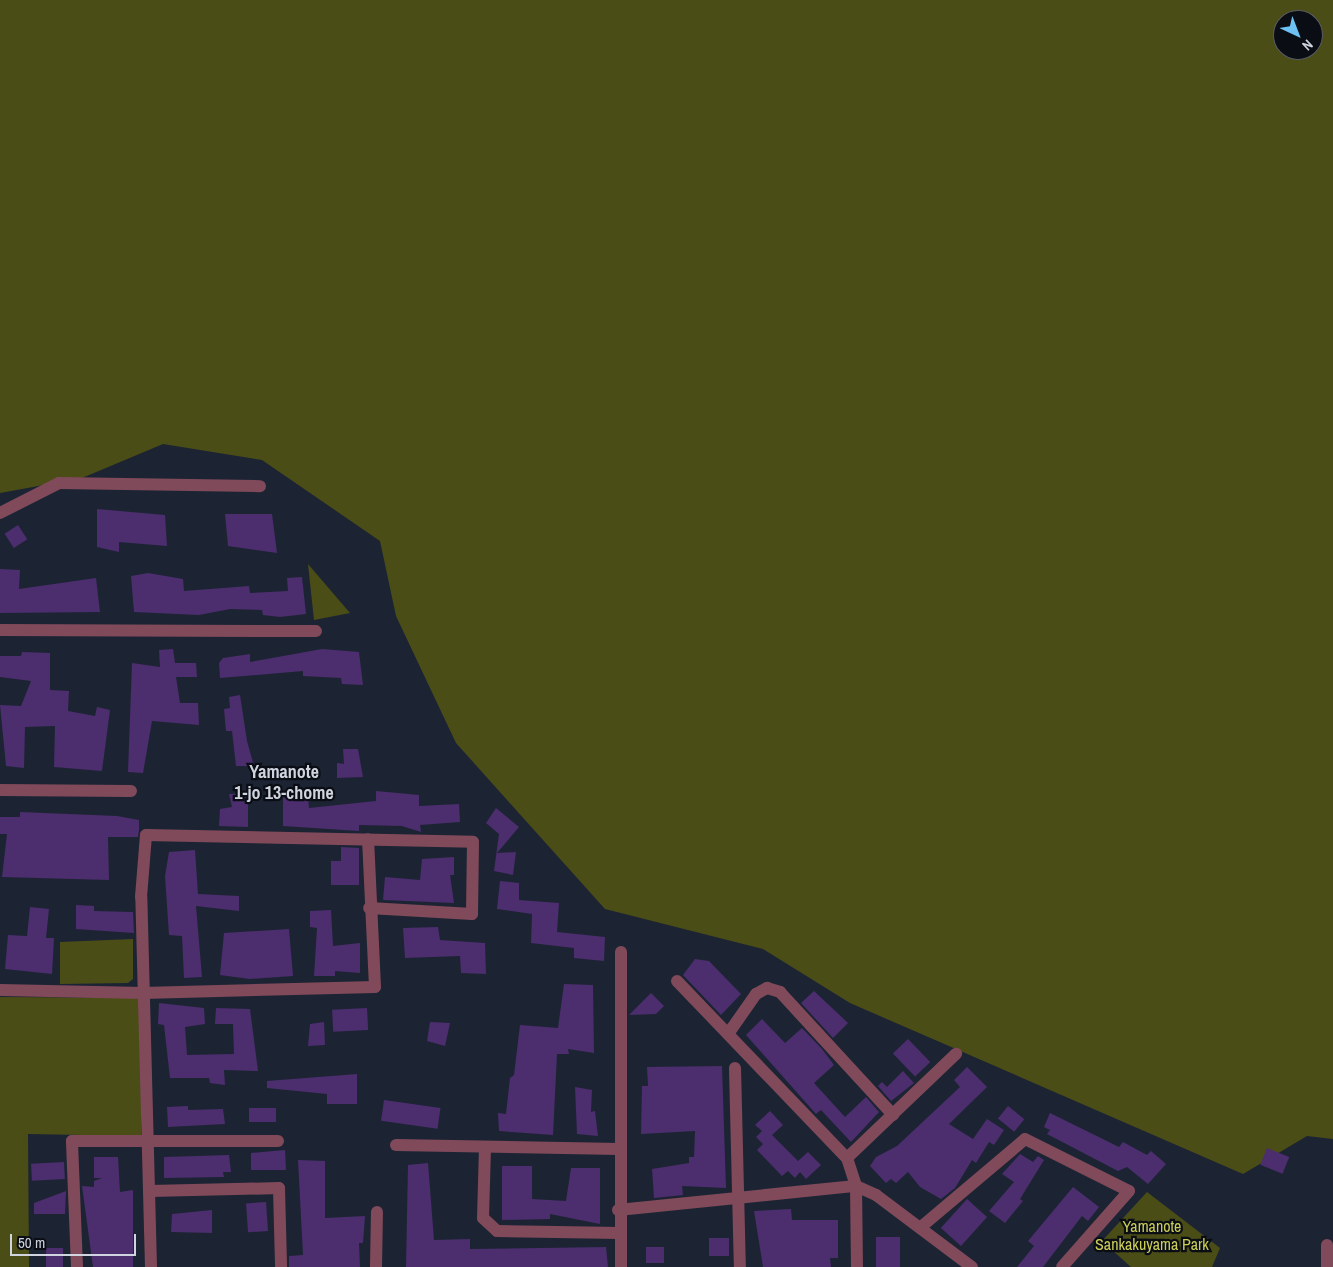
<!DOCTYPE html>
<html>
<head>
<meta charset="utf-8">
<style>
  body { margin:0 }
  #map { position:relative; width:1333px; height:1267px; overflow:hidden; background:#1c2433; font-family:"Archivo Narrow",sans-serif }
  div>[style] { position:absolute }
  .green>* { inset:0; background:#4b4d17 }
  .building>* { inset:0; background:#4c2d6e; transform-origin:0 0 }
  .street>* { height:12px; margin:-6px; padding:0 6px; transform-origin:6px; border-radius:6px; background:#814a5b }
  span { translate:-50% -50%; white-space:nowrap; text-align:center; line-height:1.15; -webkit-text-stroke:4.5px #0a0d14; paint-order:stroke }
  .park-label { font-size:16px; color:#cbce58 }
  .neighbourhood-label { font-size:18px; color:#cfd4df; font-weight:700 }
  .north { position:absolute; left:1273px; top:10px; width:50px; height:50px; box-sizing:border-box; background:#0a0d14; border:1px solid #595d65; border-radius:50%; rotate:137deg; font-size:14px; font-weight:700; line-height:20px; text-align:center; color:#cfd4df }
  .north::after { content:''; display:block; margin:auto; width:18px; height:22px; background:#6dc2f3; clip-path:polygon(50% 0,100% 100%,50% 72%,0 100%) }
  .scale { position:absolute; left:10px; top:1234px; width:126px; height:22px; box-sizing:border-box; border:2px solid #cfd4df; border-top:0; padding-left:6px; font-size:15px; line-height:18px; white-space:nowrap; color:#cfd4df; -webkit-text-stroke:4px #0a0d14; paint-order:stroke }
</style>
</head>
<body>
<div id="map">
  <div class="green">
    <div style="clip-path:polygon(evenodd,0 0,1333px 0,1333px 1139px,1307px 1136px,1243px 1174px,850px 1003px,763px 949px,605px 909px,456px 743px,396px 616px,380px 541px,262px 460px,163px 444px,82px 478px,0 493px,0 0,1283px 20px,1313px 20px,1313px 50px,1283px 50px,1283px 20px)"></div>
    <div style="clip-path:polygon(308px 564px,350px 613px,314px 620px)"></div>
    <div style="clip-path:polygon(133px 939px,133px 979px,128px 983px,60px 984px,60px 942px)"></div>
    <div style="clip-path:polygon(0 997px,137px 998px,141px 1003px,141px 1136px,28px 1134px,29px 1267px,0 1267px)"></div>
    <div style="clip-path:polygon(1147px 1192px,1220px 1248px,1212px 1267px,1131px 1267px,1102px 1241px)"></div>
  </div>
  <div class="building">
    <div style="clip-path:polygon(97px 509px,165px 515px,167px 546px,119px 542px,119px 552px,97px 547px)"></div>
    <div style="clip-path:polygon(225px 514px,272px 514px,277px 553px,228px 546px)"></div>
    <div style="left:18px;top:525px;width:17px;height:16px;rotate:57deg"></div>
    <div style="clip-path:polygon(0 569px,20px 570px,19px 589px,96px 578px,100px 612px,0 613px)"></div>
    <div style="clip-path:polygon(148px 573px,183px 579px,184px 591px,249px 586px,250px 593px,288px 591px,287px 578px,302px 577px,306px 614px,280px 617px,263px 615px,262px 610px,230px 609px,199px 615px,134px 612px,131px 576px)"></div>
    <div style="clip-path:polygon(173px 649px,175px 663px,196px 663px,197px 677px,176px 677px,180px 703px,198px 703px,199px 725px,152px 721px,143px 773px,128px 772px,132px 663px,160px 667px,159px 650px)"></div>
    <div style="clip-path:polygon(322px 649px,359px 652px,363px 685px,342px 684px,341px 678px,303px 676px,303px 671px,220px 678px,219px 663px,223px 658px,250px 654px,250px 662px)"></div>
    <div style="clip-path:polygon(22px 652px,50px 653px,50px 690px,69px 691px,68px 711px,95px 716px,97px 707px,110px 710px,102px 771px,54px 767px,55px 726px,25px 727px,24px 768px,6px 766px,0 705px,21px 706px,31px 681px,0 677px,0 656px,21px 656px)"></div>
    <div style="clip-path:polygon(240px 695px,247px 741px,254px 766px,236px 766px,232px 731px,226px 731px,224px 709px,230px 708px,229px 697px)"></div>
    <div style="clip-path:polygon(343px 749px,358px 749px,363px 777px,337px 778px,337px 763px,344px 764px)"></div>
    <div style="clip-path:polygon(376px 791px,419px 795px,419px 806px,459px 804px,460px 822px,420px 825px,421px 832px,402px 826px,359px 825px,359px 831px,283px 826px,283px 796px,308px 795px,309px 808px,376px 801px)"></div>
    <div style="clip-path:polygon(229px 794px,248px 794px,248px 827px,219px 826px,220px 809px,232px 807px)"></div>
    <div style="clip-path:polygon(496px 808px,519px 827px,497px 853px,516px 852px,513px 875px,494px 871px,499px 834px,486px 823px)"></div>
    <div style="clip-path:polygon(20px 812px,117px 816px,139px 820px,139px 830px,138px 837px,108px 837px,109px 880px,2px 877px,7px 834px,0 834px,0 817px,20px 817px)"></div>
    <div style="clip-path:polygon(341px 847px,359px 848px,359px 885px,331px 885px,331px 861px,341px 861px)"></div>
    <div style="clip-path:polygon(195px 850px,198px 894px,239px 896px,239px 911px,196px 906px,202px 977px,184px 978px,182px 936px,169px 935px,165px 876px,169px 852px)"></div>
    <div style="clip-path:polygon(454px 857px,454px 875px,450px 875px,454px 903px,383px 900px,385px 877px,420px 880px,422px 859px)"></div>
    <div style="clip-path:polygon(500px 881px,519px 883px,519px 900px,559px 903px,557px 932px,605px 937px,604px 961px,574px 958px,574px 948px,531px 943px,532px 914px,497px 909px)"></div>
    <div style="clip-path:polygon(76px 905px,94px 906px,94px 911px,133px 912px,134px 933px,76px 929px)"></div>
    <div style="clip-path:polygon(30px 907px,49px 909px,46px 938px,54px 938px,52px 974px,5px 969px,8px 935px,27px 936px)"></div>
    <div style="clip-path:polygon(331px 910px,333px 946px,360px 943px,360px 973px,335px 971px,335px 976px,314px 976px,317px 928px,310px 927px,310px 911px)"></div>
    <div style="clip-path:polygon(438px 927px,440px 940px,485px 943px,486px 974px,461px 973px,460px 956px,405px 958px,403px 928px)"></div>
    <div style="clip-path:polygon(289px 929px,293px 976px,250px 979px,220px 975px,224px 933px)"></div>
    <div style="clip-path:polygon(695px 959px,709px 961px,741px 994px,721px 1015px,683px 975px)"></div>
    <div style="clip-path:polygon(564px 984px,593px 985px,594px 1053px,568px 1049px,569px 1054px,557px 1054px,553px 1135px,499px 1131px,498px 1113px,506px 1114px,510px 1078px,514px 1075px,520px 1025px,558px 1028px)"></div>
    <div style="clip-path:polygon(814px 991px,848px 1023px,833px 1038px,801px 1003px)"></div>
    <div style="clip-path:polygon(651px 993px,664px 1006px,656px 1014px,629px 1015px)"></div>
    <div style="clip-path:polygon(159px 1003px,204px 1008px,205px 1024px,185px 1027px,187px 1055px,234px 1054px,233px 1024px,215px 1024px,216px 1008px,250px 1009px,258px 1071px,224px 1070px,225px 1085px,210px 1083px,209px 1078px,170px 1078px,164px 1025px,158px 1024px)"></div>
    <div style="left:367px;top:1008px;width:22px;height:35px;rotate:87deg"></div>
    <div style="clip-path:polygon(762px 1019px,785px 1043px,802px 1028px,822px 1049px,834px 1065px,814px 1083px,845px 1117px,866px 1097px,879px 1112px,851px 1142px,821px 1110px,816px 1114px,746px 1035px)"></div>
    <div style="clip-path:polygon(324px 1022px,325px 1045px,308px 1046px,310px 1024px)"></div>
    <div style="clip-path:polygon(430px 1022px,450px 1023px,445px 1046px,427px 1041px)"></div>
    <div style="left:908px;top:1039px;width:32px;height:21px;rotate:46deg"></div>
    <div style="clip-path:polygon(722px 1066px,726px 1188px,682px 1186px,683px 1195px,654px 1198px,652px 1169px,689px 1163px,689px 1157px,694px 1157px,695px 1131px,641px 1134px,642px 1086px,648px 1086px,647px 1067px)"></div>
    <div style="clip-path:polygon(967px 1067px,987px 1087px,949px 1124px,973px 1139px,987px 1119px,1004px 1130px,994px 1145px,989px 1142px,976px 1163px,972px 1160px,955px 1188px,941px 1199px,920px 1187px,908px 1172px,896px 1183px,891px 1179px,886px 1183px,870px 1166px,876px 1157px,897px 1146px,960px 1087px,954px 1080px)"></div>
    <div style="clip-path:polygon(903px 1071px,914px 1083px,891px 1101px,878px 1086px,882px 1082px,887px 1087px)"></div>
    <div style="clip-path:polygon(357px 1074px,357px 1104px,327px 1104px,327px 1094px,267px 1088px,267px 1081px)"></div>
    <div style="clip-path:polygon(575px 1087px,592px 1090px,591px 1112px,595px 1111px,598px 1136px,577px 1134px)"></div>
    <div style="left:384px;top:1100px;width:57px;height:21px;rotate:8deg"></div>
    <div style="clip-path:polygon(188px 1106px,188px 1110px,223px 1109px,225px 1124px,168px 1127px,167px 1107px)"></div>
    <div style="left:1008px;top:1106px;width:21px;height:16px;rotate:39deg"></div>
    <div style="left:276px;top:1108px;width:14px;height:27px;rotate:90deg"></div>
    <div style="clip-path:polygon(770px 1111px,783px 1125px,772px 1135px,798px 1161px,808px 1152px,821px 1165px,806px 1179px,800px 1172px,795px 1178px,788px 1171px,782px 1176px,757px 1150px,763px 1144px,756px 1137px,762px 1131px,755px 1125px)"></div>
    <div style="clip-path:polygon(1050px 1113px,1119px 1147px,1123px 1142px,1147px 1155px,1151px 1151px,1166px 1164px,1148px 1184px,1127px 1167px,1118px 1171px,1047px 1134px,1050px 1130px,1044px 1127px)"></div>
    <div style="left:1267px;top:1148px;width:24px;height:18px;rotate:22deg"></div>
    <div style="clip-path:polygon(285px 1150px,286px 1170px,251px 1170px,251px 1153px)"></div>
    <div style="clip-path:polygon(1020px 1154px,1033px 1162px,1038px 1156px,1044px 1160px,1020px 1199px,1023px 1201px,1005px 1223px,989px 1211px,1014px 1182px,1002px 1174px)"></div>
    <div style="clip-path:polygon(229px 1155px,231px 1172px,223px 1172px,224px 1177px,164px 1178px,164px 1157px)"></div>
    <div style="clip-path:polygon(94px 1157px,118px 1157px,120px 1192px,133px 1190px,133px 1267px,93px 1267px,82px 1186px,94px 1187px,94px 1181px,102px 1178px,94px 1178px)"></div>
    <div style="clip-path:polygon(298px 1160px,325px 1161px,325px 1218px,365px 1216px,363px 1243px,359px 1243px,360px 1267px,289px 1267px,289px 1256px,303px 1255px)"></div>
    <div style="left:64px;top:1162px;width:17px;height:33px;rotate:87deg"></div>
    <div style="clip-path:polygon(428px 1163px,434px 1240px,470px 1239px,470px 1249px,606px 1247px,608px 1267px,406px 1267px,408px 1165px)"></div>
    <div style="clip-path:polygon(502px 1166px,532px 1166px,532px 1199px,566px 1201px,571px 1168px,600px 1168px,600px 1224px,550px 1214px,550px 1219px,502px 1220px)"></div>
    <div style="clip-path:polygon(1073px 1187px,1099px 1207px,1088px 1221px,1082px 1216px,1043px 1267px,1017px 1267px,1034px 1246px,1028px 1241px)"></div>
    <div style="clip-path:polygon(66px 1191px,65px 1214px,34px 1214px,34px 1203px)"></div>
    <div style="left:967px;top:1199px;width:27px;height:39px;rotate:42deg"></div>
    <div style="left:266px;top:1202px;width:29px;height:20px;rotate:86deg"></div>
    <div style="clip-path:polygon(791px 1209px,792px 1220px,838px 1220px,838px 1258px,830px 1258px,831px 1267px,763px 1267px,754px 1211px)"></div>
    <div style="clip-path:polygon(212px 1210px,212px 1233px,171px 1232px,172px 1214px)"></div>
    <div style="left:876px;top:1237px;width:24px;height:30px"></div>
    <div style="left:709px;top:1238px;width:20px;height:18px"></div>
    <div style="left:646px;top:1247px;width:18px;height:16px"></div>
    <div style="left:46px;top:1248px;width:17px;height:19px"></div>
  </div>
  <div class="street">
    <div style="left:0;top:513px;width:66px;rotate:-27deg"></div>
    <div style="left:59px;top:483px;width:201px;rotate:0.9deg"></div>
    <div style="left:0;top:630px;width:316px;rotate:0.2deg"></div>
    <div style="left:0;top:790px;width:131px;rotate:0.4deg"></div>
    <div style="left:677px;top:981px;width:245px;rotate:46.2deg"></div>
    <div style="left:847px;top:1158px;width:29px;rotate:72deg"></div>
    <div style="left:856px;top:1186px;width:22px;rotate:24deg"></div>
    <div style="left:876px;top:1195px;width:120px;rotate:36.9deg"></div>
    <div style="left:0;top:990px;width:143px;rotate:1.2deg"></div>
    <div style="left:143px;top:993px;width:232px;rotate:-1.5deg"></div>
    <div style="left:375px;top:987px;width:148px;rotate:-92.7deg"></div>
    <div style="left:728px;top:1034px;width:49px;rotate:-55deg"></div>
    <div style="left:756px;top:994px;width:13px;rotate:-29deg"></div>
    <div style="left:767px;top:988px;width:14px;rotate:17deg"></div>
    <div style="left:780px;top:992px;width:167px;rotate:47.4deg"></div>
    <div style="left:735px;top:1068px;width:199px;rotate:88.6deg"></div>
    <div style="left:396px;top:1145px;width:223px;rotate:1deg"></div>
    <div style="left:485px;top:1147px;width:71px;rotate:91.6deg"></div>
    <div style="left:483px;top:1218px;width:19px;rotate:43deg"></div>
    <div style="left:497px;top:1231px;width:123px;rotate:0.9deg"></div>
    <div style="left:847px;top:1158px;width:151px;rotate:-43.7deg"></div>
    <div style="left:150px;top:1191px;width:129px;rotate:-1.3deg"></div>
    <div style="left:279px;top:1188px;width:79px;rotate:88.5deg"></div>
    <div style="left:618px;top:1210px;width:239px;rotate:-5.8deg"></div>
    <div style="left:856px;top:1186px;width:81px;rotate:89.3deg"></div>
    <div style="left:921px;top:1227px;width:136px;rotate:-40.2deg"></div>
    <div style="left:1025px;top:1139px;width:116px;rotate:26.6deg"></div>
    <div style="left:1129px;top:1191px;width:101px;rotate:131.4deg"></div>
    <div style="left:1327px;top:1245px;width:22px;rotate:90deg"></div>
    <div style="left:77px;top:1267px;width:126px;rotate:-92.3deg"></div>
    <div style="left:72px;top:1141px;width:206px"></div>
    <div style="left:151px;top:1267px;width:370px;rotate:-91.5deg"></div>
    <div style="left:141px;top:897px;width:62px;rotate:-85.4deg"></div>
    <div style="left:146px;top:835px;width:327px;rotate:1.2deg"></div>
    <div style="left:473px;top:842px;width:72px;rotate:90.8deg"></div>
    <div style="left:472px;top:914px;width:103px;rotate:-176.7deg"></div>
    <div style="left:376px;top:1267px;width:55px;rotate:-89deg"></div>
    <div style="left:621px;top:1267px;width:315px;rotate:-90deg"></div>
  </div>
  <div class="park-label">
    <span style="left:1152px;top:1235px">Yamanote<br>Sankakuyama Park</span>
  </div>
  <div class="neighbourhood-label">
    <span style="left:284px;top:783px">Yamanote<br>1-jo 13-chome</span>
  </div>
  <div class="north">N</div>
  <div class="scale">50 m</div>
</div>
</body>
</html>
